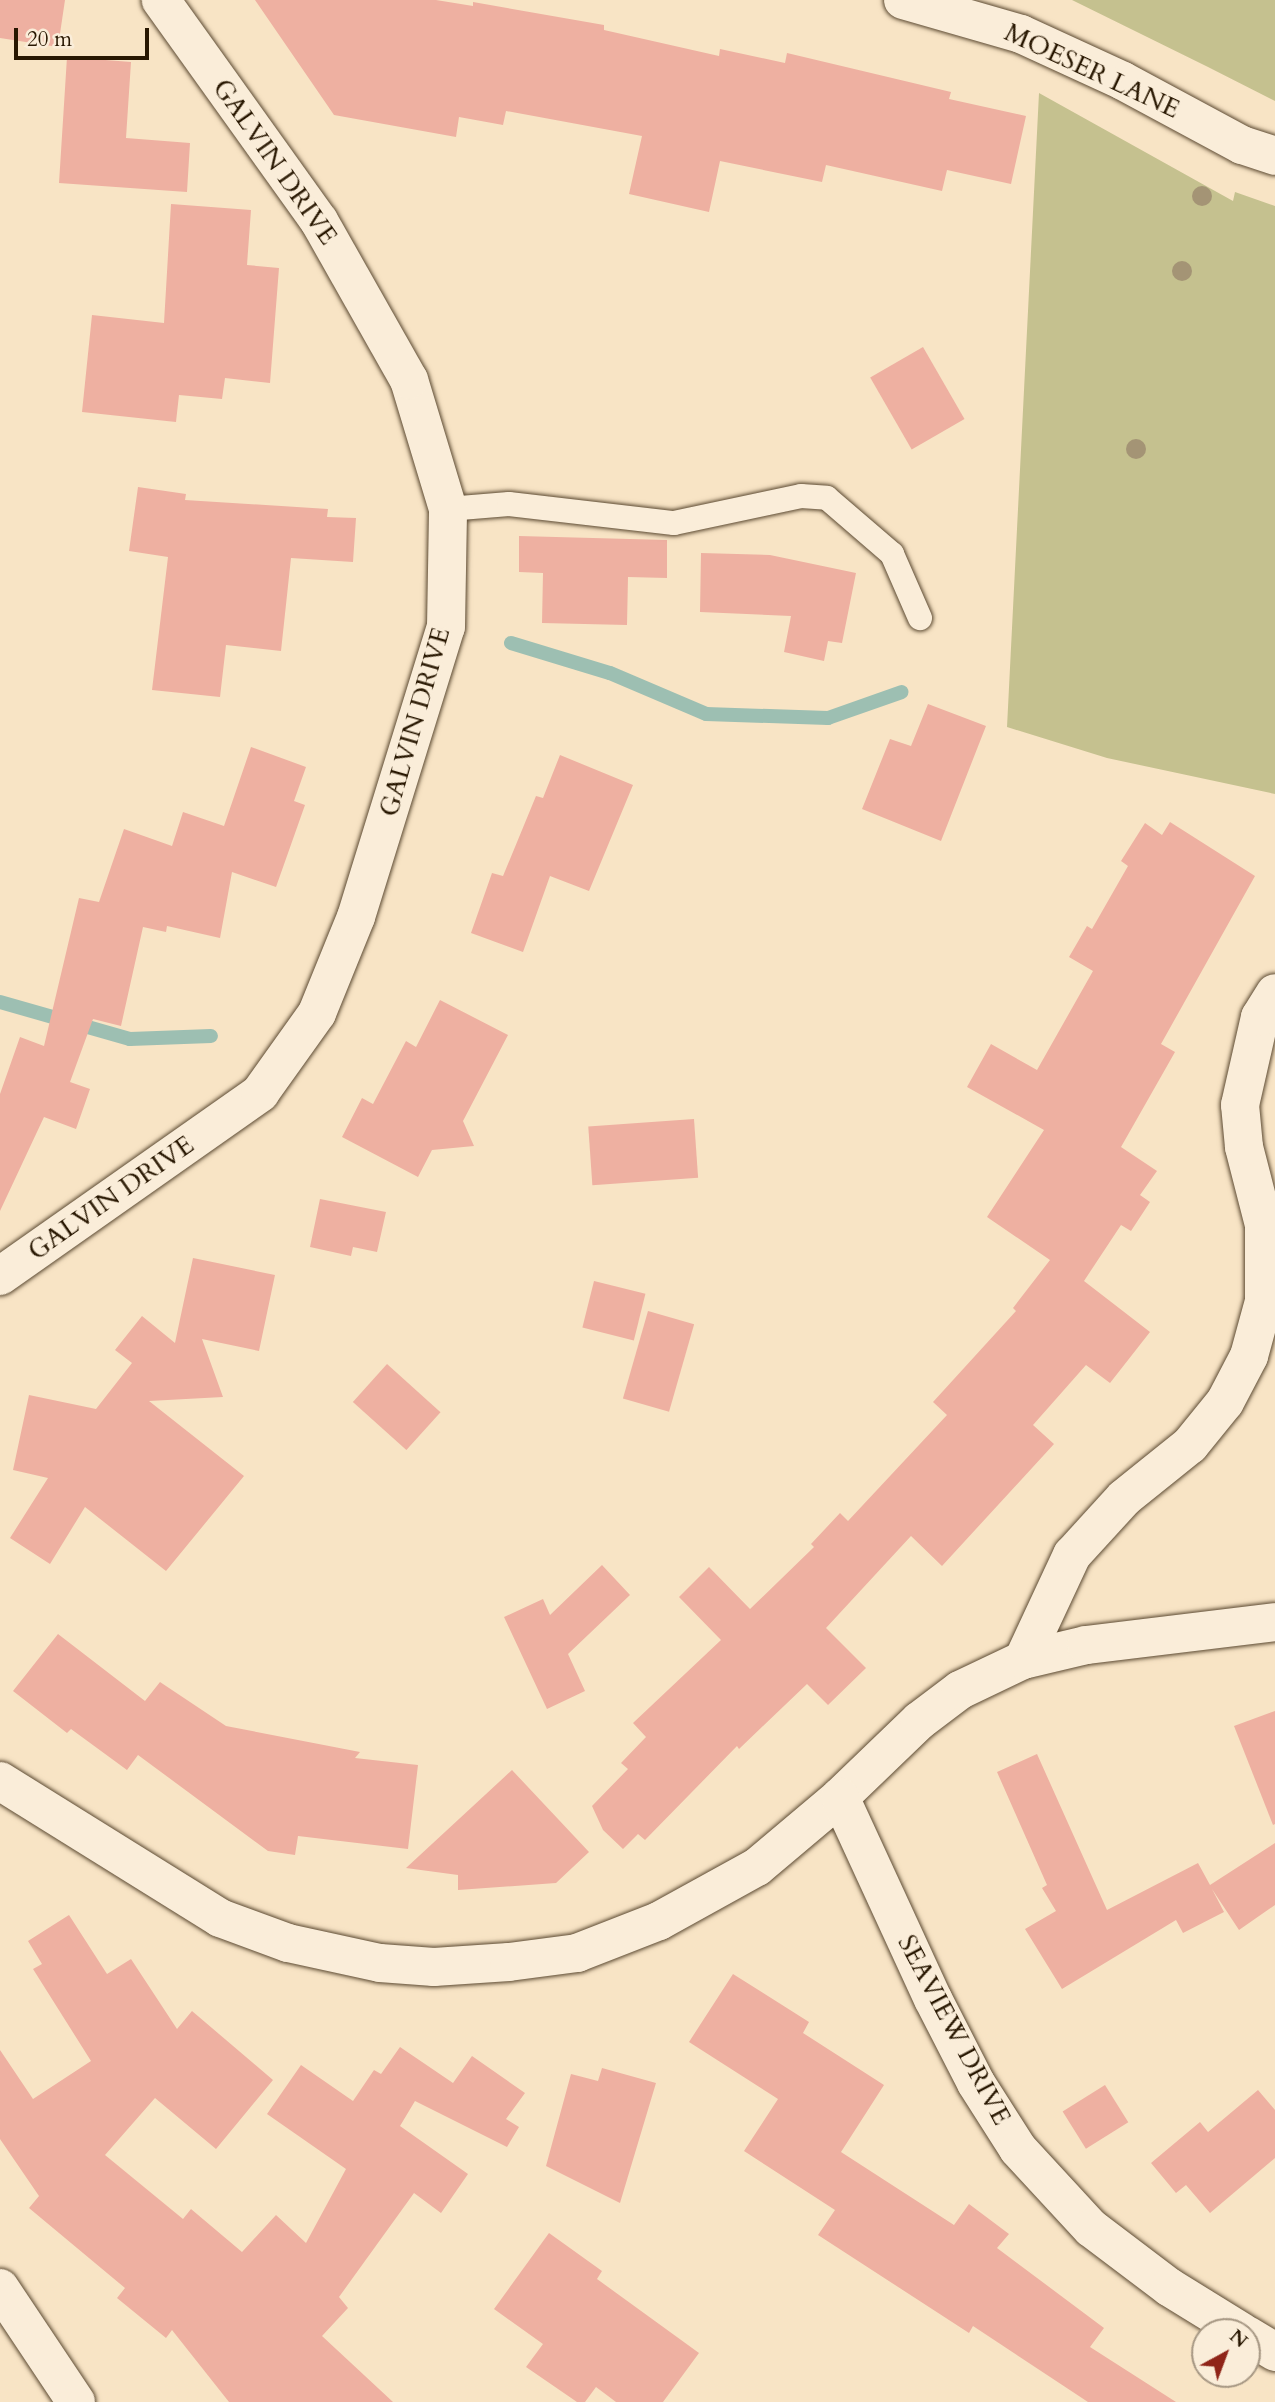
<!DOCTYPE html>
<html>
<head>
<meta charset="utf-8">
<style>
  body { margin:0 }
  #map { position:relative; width:1275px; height:2402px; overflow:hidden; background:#f8e4c5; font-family:Cardo,serif }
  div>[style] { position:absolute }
  .green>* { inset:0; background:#c5c18f }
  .stream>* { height:14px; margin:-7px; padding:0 7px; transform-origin:7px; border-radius:7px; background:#9dbfb2 }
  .building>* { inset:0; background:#eeb0a1; transform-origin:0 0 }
  .roads { filter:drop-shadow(0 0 2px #5c4a32) drop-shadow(0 0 2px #5c4a32) }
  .service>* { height:24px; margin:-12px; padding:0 12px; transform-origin:12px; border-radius:12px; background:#faedd9 }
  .minor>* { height:38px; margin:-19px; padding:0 19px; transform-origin:19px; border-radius:19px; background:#faedd9 }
  .tertiary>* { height:38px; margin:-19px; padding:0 19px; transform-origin:19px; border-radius:19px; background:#faedd9 }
  .trees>* { width:20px; height:20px; margin:-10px; border-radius:50%; background:#a49475 }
  span { translate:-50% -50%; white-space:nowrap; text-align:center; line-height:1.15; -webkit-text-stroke:5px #faedd9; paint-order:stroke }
  .street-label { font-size:26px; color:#281701 }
  .north { position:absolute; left:1191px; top:2318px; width:70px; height:70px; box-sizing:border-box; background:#faedd9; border:2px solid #a69783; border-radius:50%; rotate:41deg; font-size:19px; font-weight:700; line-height:28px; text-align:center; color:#281701 }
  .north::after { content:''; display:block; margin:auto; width:24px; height:32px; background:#8f2418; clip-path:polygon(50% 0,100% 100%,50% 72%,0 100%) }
  .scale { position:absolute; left:14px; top:28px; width:135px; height:32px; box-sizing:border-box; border:4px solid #281701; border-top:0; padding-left:9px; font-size:21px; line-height:24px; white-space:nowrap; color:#281701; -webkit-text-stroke:5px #faedd9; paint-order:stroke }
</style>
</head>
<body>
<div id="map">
  <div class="green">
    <div style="clip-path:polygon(1072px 0,1275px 0,1275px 101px,1208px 67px)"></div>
    <div style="clip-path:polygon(1039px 93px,1233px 201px,1235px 192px,1275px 206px,1275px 794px,1107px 758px,1007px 727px)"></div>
  </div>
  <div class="stream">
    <div style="left:511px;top:643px;width:103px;rotate:16.9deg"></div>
    <div style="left:610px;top:673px;width:104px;rotate:23.1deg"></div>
    <div style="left:706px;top:714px;width:122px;rotate:1.9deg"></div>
    <div style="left:828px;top:718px;width:78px;rotate:-19.4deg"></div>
    <div style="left:0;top:1002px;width:135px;rotate:15.9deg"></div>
    <div style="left:130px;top:1039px;width:81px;rotate:-2.1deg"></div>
  </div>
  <div class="building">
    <div style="clip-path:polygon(0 0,65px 0,58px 47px,0 38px)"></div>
    <div style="clip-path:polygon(255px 0,436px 0,473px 6px,473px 2px,604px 25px,604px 30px,719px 56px,720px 49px,785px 63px,787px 53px,951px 92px,949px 99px,1026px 116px,1011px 184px,947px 170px,942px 191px,826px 165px,822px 182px,720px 161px,709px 212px,629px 194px,642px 136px,506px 111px,503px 125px,459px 117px,456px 137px,334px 115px)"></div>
    <div style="clip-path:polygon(67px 57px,131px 62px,126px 138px,190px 143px,187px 192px,59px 183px)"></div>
    <div style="clip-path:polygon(171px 204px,251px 210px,247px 265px,279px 268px,270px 383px,225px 378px,222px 399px,179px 395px,176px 422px,82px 412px,92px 315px,164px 323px)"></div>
    <div style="left:923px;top:347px;width:83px;height:61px;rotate:60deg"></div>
    <div style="clip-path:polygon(138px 487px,186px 494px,185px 500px,328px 509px,327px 517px,356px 518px,353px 562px,291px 558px,281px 651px,226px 645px,220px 697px,152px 690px,168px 557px,129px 551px)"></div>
    <div style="clip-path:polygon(519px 536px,667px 540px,667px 578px,628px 577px,627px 625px,542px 623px,543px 573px,519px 572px)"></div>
    <div style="clip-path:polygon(701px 553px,770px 555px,856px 573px,842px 643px,828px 641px,824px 661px,784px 652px,791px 616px,700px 612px)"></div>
    <div style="clip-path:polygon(928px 704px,986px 726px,941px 841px,862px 809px,890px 739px,911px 746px)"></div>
    <div style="clip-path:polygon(251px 747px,306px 767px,294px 801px,305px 805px,276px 887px,232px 872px,220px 938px,167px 926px,166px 932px,143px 927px,121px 1026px,93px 1019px,70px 1082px,90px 1089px,76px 1129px,44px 1117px,0 1211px,0 1094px,20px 1037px,44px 1046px,79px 898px,99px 902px,124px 829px,172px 846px,183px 812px,224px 826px)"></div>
    <div style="clip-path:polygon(560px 755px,633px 785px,589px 891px,550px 876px,523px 952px,471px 933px,492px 873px,503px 876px,536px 796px,543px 798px)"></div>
    <div style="clip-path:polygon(1170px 822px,1255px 876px,1161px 1044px,1175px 1052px,1121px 1147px,1157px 1171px,1140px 1195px,1150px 1202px,1131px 1231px,1121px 1225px,1084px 1281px,1150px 1332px,1110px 1383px,1086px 1365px,1033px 1425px,1054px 1444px,942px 1566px,911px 1536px,826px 1628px,866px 1668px,828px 1705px,807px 1684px,739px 1749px,737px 1746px,645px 1840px,638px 1834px,623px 1849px,603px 1830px,592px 1806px,628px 1769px,621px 1763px,646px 1737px,633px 1723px,721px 1640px,679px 1597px,709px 1567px,750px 1609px,814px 1547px,811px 1544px,840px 1513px,848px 1521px,947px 1415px,933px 1402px,1016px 1311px,1013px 1308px,1050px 1260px,987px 1217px,1044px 1130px,967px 1087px,991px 1044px,1037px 1070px,1093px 971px,1069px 957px,1087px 926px,1092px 929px,1128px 866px,1121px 861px,1145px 823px,1162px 835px)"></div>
    <div style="clip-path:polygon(440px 1000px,508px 1035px,463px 1121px,474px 1146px,432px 1150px,418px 1177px,342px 1137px,362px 1098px,373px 1104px,406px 1041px,416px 1047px)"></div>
    <div style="left:694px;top:1119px;width:59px;height:106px;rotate:86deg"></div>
    <div style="clip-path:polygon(320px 1199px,386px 1212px,377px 1252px,353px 1247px,351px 1256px,310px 1247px)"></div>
    <div style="clip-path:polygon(193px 1258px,275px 1275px,259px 1351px,202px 1339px,223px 1397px,149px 1401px,244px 1476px,166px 1571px,85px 1507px,50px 1564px,10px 1538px,48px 1478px,13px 1470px,29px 1395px,96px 1409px,132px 1363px,115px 1350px,142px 1316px,175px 1343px)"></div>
    <div style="left:594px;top:1281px;width:53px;height:48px;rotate:14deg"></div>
    <div style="left:648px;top:1311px;width:48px;height:91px;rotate:16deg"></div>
    <div style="left:387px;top:1364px;width:72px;height:51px;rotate:42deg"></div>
    <div style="clip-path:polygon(602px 1565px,630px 1595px,568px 1654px,585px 1691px,547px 1709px,504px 1617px,543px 1599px,550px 1615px)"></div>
    <div style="clip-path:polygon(58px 1634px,145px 1701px,160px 1682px,226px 1726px,360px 1752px,355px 1758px,418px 1765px,408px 1849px,298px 1836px,295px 1855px,268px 1851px,138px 1755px,127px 1770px,71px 1729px,67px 1733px,13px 1691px)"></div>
    <div style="clip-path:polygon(1275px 1711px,1275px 1824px,1273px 1825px,1234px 1726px)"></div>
    <div style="clip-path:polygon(1037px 1754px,1107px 1910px,1198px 1863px,1210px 1885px,1275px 1843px,1275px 1905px,1239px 1930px,1212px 1889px,1224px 1912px,1183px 1933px,1176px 1920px,1062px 1989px,1025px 1929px,1056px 1911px,1042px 1888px,1047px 1885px,997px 1772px)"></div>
    <div style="clip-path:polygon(512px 1770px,589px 1852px,556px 1883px,458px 1890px,458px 1875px,406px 1868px)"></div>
    <div style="clip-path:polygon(69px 1915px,107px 1974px,131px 1959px,177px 2029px,192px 2011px,273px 2080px,216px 2149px,155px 2098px,105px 2155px,183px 2219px,191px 2209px,242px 2252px,276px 2215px,306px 2243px,346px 2169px,267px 2114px,301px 2065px,353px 2101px,374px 2070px,381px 2074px,400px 2047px,453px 2083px,472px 2056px,525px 2093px,506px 2119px,519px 2127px,507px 2147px,415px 2101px,400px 2126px,468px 2174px,441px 2213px,414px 2193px,339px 2297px,348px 2308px,322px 2336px,393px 2402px,229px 2402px,172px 2330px,166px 2338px,117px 2298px,125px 2288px,29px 2208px,39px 2196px,0 2139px,0 2050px,33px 2099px,91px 2061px,33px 1969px,42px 1964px,28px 1941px)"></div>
    <div style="clip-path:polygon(733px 1974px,809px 2022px,803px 2033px,884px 2085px,841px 2152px,954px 2225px,969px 2204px,1009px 2234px,997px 2248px,1104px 2328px,1090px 2347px,1176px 2402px,1088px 2402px,973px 2326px,969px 2333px,818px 2235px,835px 2210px,744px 2151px,778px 2099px,689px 2042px)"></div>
    <div style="clip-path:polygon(602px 2068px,656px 2083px,620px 2203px,546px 2166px,571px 2074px,598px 2081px)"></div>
    <div style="left:1105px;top:2085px;width:44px;height:50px;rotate:58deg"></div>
    <div style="clip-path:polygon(1258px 2090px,1275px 2110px,1275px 2158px,1210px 2213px,1186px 2185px,1176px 2193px,1151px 2163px,1200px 2122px,1208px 2132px)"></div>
    <div style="clip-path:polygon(549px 2233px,602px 2271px,597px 2279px,699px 2353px,663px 2402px,616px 2402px,596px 2387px,585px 2402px,577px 2402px,526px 2367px,543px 2344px,494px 2309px)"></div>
  </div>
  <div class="roads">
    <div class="service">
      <div style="left:448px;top:509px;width:61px;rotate:-4.7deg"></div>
      <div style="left:509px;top:504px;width:166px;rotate:6.6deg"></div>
      <div style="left:674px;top:523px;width:130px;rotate:-12deg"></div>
      <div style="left:801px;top:496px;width:26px;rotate:4deg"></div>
      <div style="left:827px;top:498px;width:86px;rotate:40.7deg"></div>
      <div style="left:892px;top:554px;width:70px;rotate:66.4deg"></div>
    </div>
    <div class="minor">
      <div style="left:0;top:1276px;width:318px;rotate:-35.1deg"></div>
      <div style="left:260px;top:1093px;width:98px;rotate:-54.5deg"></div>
      <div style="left:317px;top:1013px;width:104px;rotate:-67.9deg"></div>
      <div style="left:356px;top:917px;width:304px;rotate:-72.8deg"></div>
      <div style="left:446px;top:627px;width:118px;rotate:-89deg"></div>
      <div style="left:448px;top:509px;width:135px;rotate:-106.8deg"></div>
      <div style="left:409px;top:380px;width:183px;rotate:-119.5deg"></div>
      <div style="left:319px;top:221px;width:272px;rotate:-125.6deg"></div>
      <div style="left:1023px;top:1660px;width:116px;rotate:-65deg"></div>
      <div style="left:1072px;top:1555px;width:77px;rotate:-47.6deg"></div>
      <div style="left:1124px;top:1498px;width:85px;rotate:-38.8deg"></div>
      <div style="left:1190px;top:1445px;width:55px;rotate:-50.9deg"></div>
      <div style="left:1225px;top:1402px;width:52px;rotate:-62.4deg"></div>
      <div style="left:1249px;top:1356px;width:57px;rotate:-74.7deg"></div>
      <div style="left:1264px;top:1301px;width:76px;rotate:-90deg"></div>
      <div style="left:1264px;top:1225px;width:81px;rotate:-104.4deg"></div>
      <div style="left:1244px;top:1147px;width:42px;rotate:-95.4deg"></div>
      <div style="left:1240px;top:1105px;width:90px;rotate:-77.2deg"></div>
      <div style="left:1260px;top:1017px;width:28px;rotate:-58deg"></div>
      <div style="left:0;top:1781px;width:259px;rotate:31.9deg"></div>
      <div style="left:220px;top:1918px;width:72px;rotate:20.2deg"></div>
      <div style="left:288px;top:1943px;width:94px;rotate:12.3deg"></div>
      <div style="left:380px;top:1963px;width:54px;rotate:4.2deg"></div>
      <div style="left:434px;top:1967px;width:75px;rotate:-3.8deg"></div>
      <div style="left:509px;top:1962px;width:69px;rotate:-7.5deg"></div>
      <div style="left:577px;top:1953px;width:88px;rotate:-21.3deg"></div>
      <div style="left:659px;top:1921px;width:112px;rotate:-28.9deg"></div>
      <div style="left:757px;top:1867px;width:109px;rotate:-40.1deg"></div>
      <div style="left:840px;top:1797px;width:110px;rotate:-43.9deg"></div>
      <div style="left:919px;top:1721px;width:51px;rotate:-37.1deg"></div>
      <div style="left:960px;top:1690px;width:70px;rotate:-25.5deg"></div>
      <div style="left:1023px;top:1660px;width:65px;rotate:-13.4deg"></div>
      <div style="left:1086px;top:1645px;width:190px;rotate:-6.9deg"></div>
      <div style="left:840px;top:1797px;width:222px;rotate:65.3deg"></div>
      <div style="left:933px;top:1999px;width:94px;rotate:62.9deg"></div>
      <div style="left:976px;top:2083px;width:78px;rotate:57.5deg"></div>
      <div style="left:1018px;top:2149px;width:108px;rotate:47.3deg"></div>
      <div style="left:1091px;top:2228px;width:98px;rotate:37.1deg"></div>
      <div style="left:1169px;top:2287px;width:86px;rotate:31.7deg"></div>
      <div style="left:0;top:2288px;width:137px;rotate:56.3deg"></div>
      <div style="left:1247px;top:2335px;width:33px;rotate:31deg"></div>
    </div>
    <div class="tertiary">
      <div style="left:903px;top:0;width:123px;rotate:16.1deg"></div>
      <div style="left:1021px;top:34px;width:112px;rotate:24.7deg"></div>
      <div style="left:1123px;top:81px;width:135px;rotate:28.3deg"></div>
      <div style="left:1242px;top:145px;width:35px;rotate:18deg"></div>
    </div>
  </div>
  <div class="trees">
    <div style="left:1202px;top:196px"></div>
    <div style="left:1182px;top:271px"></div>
    <div style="left:1136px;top:449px"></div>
  </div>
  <div class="street-label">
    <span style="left:1092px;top:71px;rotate:25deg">MOESER LANE</span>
    <span style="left:275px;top:162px;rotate:55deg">GALVIN DRIVE</span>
    <span style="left:415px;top:722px;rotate:-74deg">GALVIN DRIVE</span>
    <span style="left:111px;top:1198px;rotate:-35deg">GALVIN DRIVE</span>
    <span style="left:954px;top:2030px;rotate:62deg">SEAVIEW DRIVE</span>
  </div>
  <div class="north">N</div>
  <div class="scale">20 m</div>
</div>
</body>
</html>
